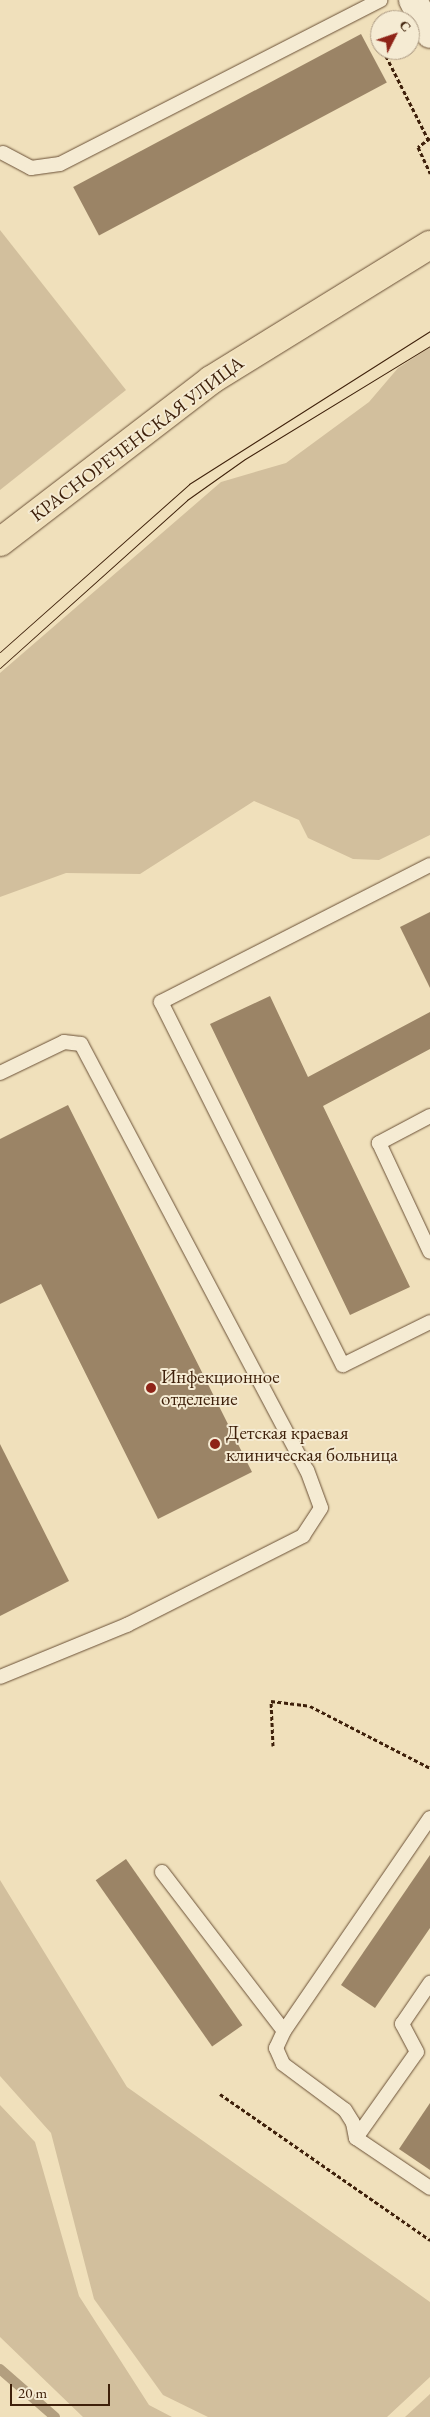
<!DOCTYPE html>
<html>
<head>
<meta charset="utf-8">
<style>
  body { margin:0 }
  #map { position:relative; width:430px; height:2417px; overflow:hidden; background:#f0e0bb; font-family:"EB Garamond",serif }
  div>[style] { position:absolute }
  .green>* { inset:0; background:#d2bf9d }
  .stream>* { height:10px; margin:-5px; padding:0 5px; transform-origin:5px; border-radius:5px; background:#b39f7f }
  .building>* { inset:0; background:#9b8466; transform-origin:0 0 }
  .path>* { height:3px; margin-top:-1.5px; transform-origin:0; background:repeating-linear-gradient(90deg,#3e200a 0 4px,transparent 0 6.5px) }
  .roads { filter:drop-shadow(0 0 1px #6a5036) drop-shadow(0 0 1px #6a5036) }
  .service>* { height:14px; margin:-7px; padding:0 7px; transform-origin:7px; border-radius:7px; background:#f5ebd3 }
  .tertiary>* { height:28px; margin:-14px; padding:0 14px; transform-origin:14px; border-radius:14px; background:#f5ebd3 }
  .primary>* { height:28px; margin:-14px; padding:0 14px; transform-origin:14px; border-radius:14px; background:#f0e0bb }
  .tram>* { height:1px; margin:-0.5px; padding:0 0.5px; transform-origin:0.5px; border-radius:0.5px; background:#3e200a }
  .dots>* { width:14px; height:14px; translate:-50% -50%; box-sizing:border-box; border:2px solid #f5ebd3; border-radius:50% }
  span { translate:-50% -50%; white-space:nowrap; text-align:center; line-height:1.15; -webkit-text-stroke:4px #f5ebd3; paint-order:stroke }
  .street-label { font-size:19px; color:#3e200a }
  .poi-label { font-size:19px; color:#3e200a }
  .left { translate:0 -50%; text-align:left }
  .north { position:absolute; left:370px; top:10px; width:50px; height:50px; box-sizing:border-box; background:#f5ebd3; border:1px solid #ac9a83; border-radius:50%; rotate:49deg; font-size:14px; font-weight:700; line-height:20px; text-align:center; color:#3e200a }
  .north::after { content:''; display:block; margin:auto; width:18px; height:22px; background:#8f2418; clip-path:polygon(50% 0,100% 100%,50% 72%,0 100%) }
  .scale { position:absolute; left:10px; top:2384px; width:100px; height:22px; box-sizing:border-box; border:2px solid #3e200a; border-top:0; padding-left:6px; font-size:15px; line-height:18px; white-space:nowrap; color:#3e200a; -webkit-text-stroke:4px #f5ebd3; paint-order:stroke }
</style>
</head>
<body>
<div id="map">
  <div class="green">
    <div style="clip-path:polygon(0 230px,126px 390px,0 490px)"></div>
    <div style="clip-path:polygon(430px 347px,430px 835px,379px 860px,353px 859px,308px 838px,299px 820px,254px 801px,140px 874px,66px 873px,0 897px,0 673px,221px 482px,286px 463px,369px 402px,398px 368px)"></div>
    <div style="clip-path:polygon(0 1880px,127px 2087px,430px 2302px,430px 2377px,387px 2417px,208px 2417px,163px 2395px,94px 2299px,51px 2133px,0 2076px)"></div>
    <div style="clip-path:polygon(0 2105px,35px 2142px,79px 2296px,149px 2405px,172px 2417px,83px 2417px,0 2337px)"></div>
    <div style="clip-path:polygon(430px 2394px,430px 2417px,405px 2417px)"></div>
  </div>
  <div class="stream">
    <div style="left:0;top:2369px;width:73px;rotate:41.1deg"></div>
  </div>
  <div class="building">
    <div style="left:361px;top:34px;width:55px;height:326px;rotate:62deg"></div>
    <div style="clip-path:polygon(430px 912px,430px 988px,400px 927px)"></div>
    <div style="clip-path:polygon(270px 996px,308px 1077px,430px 1012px,430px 1049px,323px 1106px,410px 1287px,350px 1315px,210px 1024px)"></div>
    <div style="clip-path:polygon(68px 1105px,252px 1472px,158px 1519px,41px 1284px,0 1304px,0 1139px)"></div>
    <div style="clip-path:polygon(0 1444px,69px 1581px,0 1616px)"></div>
    <div style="clip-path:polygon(430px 1855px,430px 1928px,375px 2008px,341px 1985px)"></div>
    <div style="left:126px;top:1859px;width:203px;height:37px;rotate:55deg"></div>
    <div style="clip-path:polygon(430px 2103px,430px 2170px,399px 2149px)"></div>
  </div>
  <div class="path">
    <div style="left:374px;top:30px;width:14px;rotate:65deg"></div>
    <div style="left:383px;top:50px;width:100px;rotate:63.2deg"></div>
    <div style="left:430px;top:138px;width:15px;rotate:143deg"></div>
    <div style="left:418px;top:147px;width:29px;rotate:65deg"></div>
    <div style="left:273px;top:1746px;width:45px;rotate:-92.5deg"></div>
    <div style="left:271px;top:1701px;width:39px;rotate:7deg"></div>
    <div style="left:310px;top:1706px;width:135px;rotate:27.3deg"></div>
    <div style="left:220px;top:2094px;width:256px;rotate:34.8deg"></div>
  </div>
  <div class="roads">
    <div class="service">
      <div style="left:3px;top:153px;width:32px;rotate:28deg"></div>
      <div style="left:31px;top:168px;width:29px;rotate:-8deg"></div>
      <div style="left:60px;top:164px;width:360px;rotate:-27.1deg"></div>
      <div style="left:430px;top:865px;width:302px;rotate:153deg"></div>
      <div style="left:161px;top:1002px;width:406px;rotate:63.4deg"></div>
      <div style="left:343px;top:1365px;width:97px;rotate:-26.3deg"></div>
      <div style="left:0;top:1073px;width:71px;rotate:-25.8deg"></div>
      <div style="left:64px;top:1042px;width:17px;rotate:7deg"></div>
      <div style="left:81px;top:1044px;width:482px;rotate:62.1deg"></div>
      <div style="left:307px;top:1470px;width:40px;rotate:69.8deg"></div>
      <div style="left:321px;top:1508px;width:33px;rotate:123deg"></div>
      <div style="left:303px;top:1536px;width:197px;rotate:153.2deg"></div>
      <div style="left:127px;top:1625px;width:137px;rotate:157.7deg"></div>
      <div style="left:430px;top:1116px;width:58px;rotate:152.1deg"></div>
      <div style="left:379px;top:1143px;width:120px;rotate:64.9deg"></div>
      <div style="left:162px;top:1872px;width:200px;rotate:52.5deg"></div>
      <div style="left:284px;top:2031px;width:19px;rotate:115deg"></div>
      <div style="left:276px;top:2048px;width:17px;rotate:66deg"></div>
      <div style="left:283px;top:2064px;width:77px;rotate:36.6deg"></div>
      <div style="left:345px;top:2110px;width:15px;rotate:58deg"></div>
      <div style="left:353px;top:2123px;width:15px;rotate:79deg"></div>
      <div style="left:356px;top:2138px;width:89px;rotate:34deg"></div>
      <div style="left:284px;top:2031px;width:258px;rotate:-55.6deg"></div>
      <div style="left:356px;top:2138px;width:105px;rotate:-54.7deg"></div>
      <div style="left:417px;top:2052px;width:32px;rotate:-118deg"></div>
      <div style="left:402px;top:2024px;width:50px;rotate:-55.7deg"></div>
    </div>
    <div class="tertiary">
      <div style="left:413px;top:0;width:38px;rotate:63deg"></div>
    </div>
    <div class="primary">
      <div style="left:0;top:542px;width:266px;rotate:-37.5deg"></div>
      <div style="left:211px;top:380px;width:257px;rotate:-31.7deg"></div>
    </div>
  </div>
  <div class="tram">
    <div style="left:0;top:652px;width:253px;rotate:-41.6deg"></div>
    <div style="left:189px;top:484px;width:285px;rotate:-32.4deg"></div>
    <div style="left:0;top:668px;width:251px;rotate:-41.9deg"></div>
    <div style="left:187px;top:500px;width:71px;rotate:-35.3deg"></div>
    <div style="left:245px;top:459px;width:217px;rotate:-31.4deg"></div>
  </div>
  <div class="dots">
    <div style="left:151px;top:1388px;background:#8f2418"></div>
    <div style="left:215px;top:1444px;background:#8f2418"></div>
  </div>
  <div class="street-label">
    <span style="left:137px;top:439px;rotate:-37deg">КРАСНОРЕЧЕНСКАЯ УЛИЦА</span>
  </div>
  <div class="poi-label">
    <span class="left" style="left:161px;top:1388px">Инфекционное<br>отделение</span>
    <span class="left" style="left:226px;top:1444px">Детская краевая<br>клиническая больница</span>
  </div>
  <div class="north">С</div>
  <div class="scale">20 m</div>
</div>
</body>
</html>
